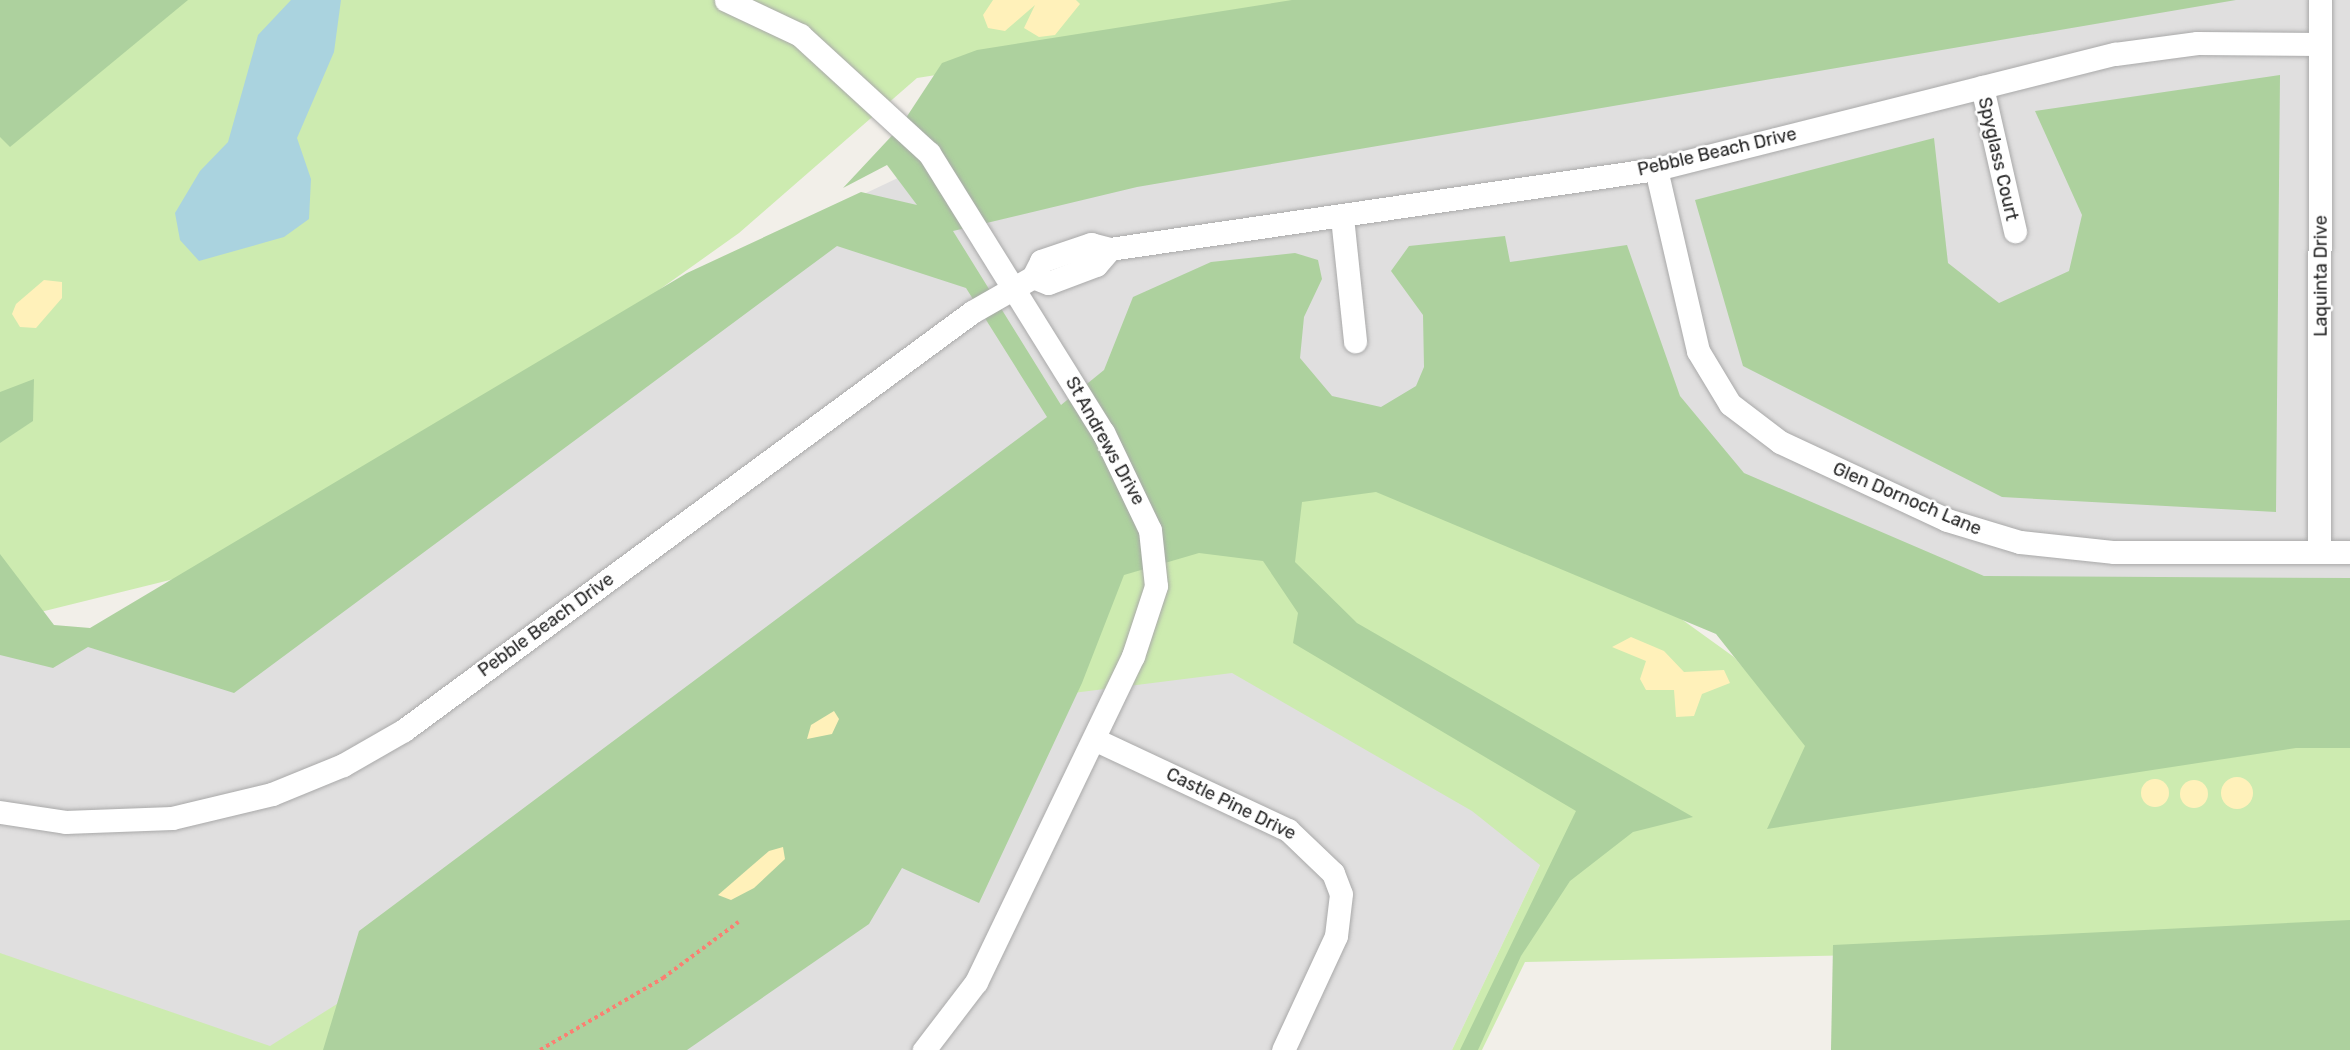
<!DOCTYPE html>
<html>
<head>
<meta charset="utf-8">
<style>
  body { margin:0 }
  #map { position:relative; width:2350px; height:1050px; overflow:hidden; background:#f2efe9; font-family:Rubik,sans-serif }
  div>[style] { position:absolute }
  .residential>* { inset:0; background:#e0dfdf }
  .grass>* { inset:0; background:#cdebb0 }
  .forest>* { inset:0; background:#add19e }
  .sand>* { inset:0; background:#fff1ba }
  .round { border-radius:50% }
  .water>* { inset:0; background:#aad3df }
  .path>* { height:3.5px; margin-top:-1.75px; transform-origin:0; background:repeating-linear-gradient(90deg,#fa8072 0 3.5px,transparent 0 7px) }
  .roads { filter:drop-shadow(0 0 2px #a9a9a9) drop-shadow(0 0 2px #a9a9a9) }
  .minor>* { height:23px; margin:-11.5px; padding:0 11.5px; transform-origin:11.5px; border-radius:11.5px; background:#fff }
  span { translate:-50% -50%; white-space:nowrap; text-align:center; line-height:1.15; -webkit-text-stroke:5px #fff; paint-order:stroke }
  .street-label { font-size:18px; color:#222 }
</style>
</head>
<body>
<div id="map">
  <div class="residential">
    <div style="clip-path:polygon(1652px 0,2350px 0,2350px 695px,1702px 572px,1540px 865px,1452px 1050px,0 1050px,0 627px,203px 655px,731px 257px,976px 141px)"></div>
  </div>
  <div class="grass">
    <div style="clip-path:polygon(172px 0,1416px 0,917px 78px,739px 233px,295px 549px,0 622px,0 105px)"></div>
    <div style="clip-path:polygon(1186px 444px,1537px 515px,1734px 657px,1851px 792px,2350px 733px,2350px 945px,1525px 962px,1482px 1050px,1452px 1050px,1540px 865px,1472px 811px,1232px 673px,1049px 696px,625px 1050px,0 1050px,0 953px,270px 1046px,562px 863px)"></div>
  </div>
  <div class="forest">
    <div style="clip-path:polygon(0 0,188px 0,10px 147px,0 137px)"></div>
    <div style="clip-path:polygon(1292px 0,2236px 0,1137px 187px,953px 231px,1061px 405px,1104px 370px,1133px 297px,1211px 262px,1295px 253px,1318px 260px,1322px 279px,1304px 317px,1300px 358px,1332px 396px,1381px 407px,1416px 386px,1424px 367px,1423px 315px,1391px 271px,1409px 246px,1505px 236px,1510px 262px,1627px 245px,1680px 396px,1744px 473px,1984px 576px,2350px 578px,2350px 748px,2296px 748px,1767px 829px,1805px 746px,1716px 634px,1376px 492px,1302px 502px,1295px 562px,1357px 623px,1693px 817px,1633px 832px,1570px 881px,1521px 956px,1478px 1050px,1460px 1050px,1576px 811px,1293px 643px,1298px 613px,1263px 561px,1199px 553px,1124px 575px,1082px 683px,979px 903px,902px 868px,869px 924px,687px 1050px,323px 1050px,359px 931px,1047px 417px,966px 288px,837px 246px,234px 693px,88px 647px,53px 668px,0 655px,0 554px,54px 625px,90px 628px,687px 273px,861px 192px,917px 205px,887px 165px,843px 188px,900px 127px,942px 63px,977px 50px)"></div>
    <div style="clip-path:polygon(2280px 75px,2276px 512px,2002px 497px,1743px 366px,1695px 200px,1934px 138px,1948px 263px,1999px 303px,2069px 271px,2082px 215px,2035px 111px)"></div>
    <div style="clip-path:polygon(34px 379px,33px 421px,0 443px,0 392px)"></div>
    <div style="clip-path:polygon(2350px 920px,2350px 1050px,1831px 1050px,1833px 945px)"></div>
  </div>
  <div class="sand">
    <div style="clip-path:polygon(993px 0,1076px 0,1080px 4px,1055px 35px,1039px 37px,1024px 28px,1035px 5px,1005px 31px,988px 28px,983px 15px)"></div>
    <div style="clip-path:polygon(44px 280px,62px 282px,62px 298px,36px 328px,20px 327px,12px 314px,16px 304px)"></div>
    <div style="clip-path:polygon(1631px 637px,1664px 651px,1684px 672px,1724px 670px,1730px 683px,1702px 694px,1694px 716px,1676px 717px,1674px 690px,1646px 690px,1640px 679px,1646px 661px,1612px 647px)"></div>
    <div style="clip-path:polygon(834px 711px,839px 719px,832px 734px,807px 739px,811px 725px)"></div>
    <div class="round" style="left:2221px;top:777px;width:32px;height:32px"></div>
    <div class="round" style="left:2141px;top:779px;width:28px;height:28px"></div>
    <div class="round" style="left:2180px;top:780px;width:28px;height:28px"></div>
    <div style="clip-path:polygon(783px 847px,785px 859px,754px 888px,731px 900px,718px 895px,769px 851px)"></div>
  </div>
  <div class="water">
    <div style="clip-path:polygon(291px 0,341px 0,334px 52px,297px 138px,311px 179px,309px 219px,284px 237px,199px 261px,180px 240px,175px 213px,200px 171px,228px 142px,258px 35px)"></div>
  </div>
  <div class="path">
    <div style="left:540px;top:1050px;width:143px;rotate:-30.3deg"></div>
    <div style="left:663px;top:978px;width:94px;rotate:-36.7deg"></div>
  </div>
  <div class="roads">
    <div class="minor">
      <div style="left:726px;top:0;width:82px;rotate:25.3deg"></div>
      <div style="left:800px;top:35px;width:175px;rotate:42.5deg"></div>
      <div style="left:929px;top:153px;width:329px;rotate:58.1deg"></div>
      <div style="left:1103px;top:432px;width:109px;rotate:64.4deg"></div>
      <div style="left:1150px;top:530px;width:56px;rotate:83.9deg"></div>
      <div style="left:1156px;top:586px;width:74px;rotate:108.2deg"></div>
      <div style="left:1133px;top:656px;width:362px;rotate:115.7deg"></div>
      <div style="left:976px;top:982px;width:86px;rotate:127.4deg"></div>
      <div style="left:1982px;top:87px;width:148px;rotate:77.1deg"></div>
      <div style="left:1656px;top:169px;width:187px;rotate:77deg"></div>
      <div style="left:1698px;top:351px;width:62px;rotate:58.9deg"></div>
      <div style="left:1730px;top:404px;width:63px;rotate:37.2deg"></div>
      <div style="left:1780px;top:442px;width:184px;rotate:25deg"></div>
      <div style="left:1947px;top:520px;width:76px;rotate:16.8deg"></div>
      <div style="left:2020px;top:542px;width:95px;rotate:6.1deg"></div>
      <div style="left:2114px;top:552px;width:236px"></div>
      <div style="left:1342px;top:217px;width:125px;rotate:84deg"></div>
      <div style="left:1110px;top:249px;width:552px;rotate:-8.34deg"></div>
      <div style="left:1656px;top:169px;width:473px;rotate:-14.1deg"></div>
      <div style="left:2115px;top:54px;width:83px;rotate:-7.6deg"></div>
      <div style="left:2197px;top:43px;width:123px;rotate:0.5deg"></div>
      <div style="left:2319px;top:552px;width:552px;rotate:-89.9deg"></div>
      <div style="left:1096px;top:740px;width:212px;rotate:25.1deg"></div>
      <div style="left:1288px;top:830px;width:62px;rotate:43.7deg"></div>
      <div style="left:1333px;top:873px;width:22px;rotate:69deg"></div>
      <div style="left:1341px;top:894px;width:42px;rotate:96.8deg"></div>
      <div style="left:1336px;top:936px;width:126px;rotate:114.9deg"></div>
      <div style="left:0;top:812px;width:66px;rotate:8.7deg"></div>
      <div style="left:65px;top:822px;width:107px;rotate:-2.1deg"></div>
      <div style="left:172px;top:818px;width:103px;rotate:-13.5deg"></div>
      <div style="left:272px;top:794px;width:77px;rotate:-22.2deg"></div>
      <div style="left:343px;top:765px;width:70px;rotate:-29.8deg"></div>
      <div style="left:404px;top:730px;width:705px;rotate:-36.35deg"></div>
      <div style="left:972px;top:312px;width:70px;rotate:-29.8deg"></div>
      <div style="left:1033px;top:277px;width:18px;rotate:-63deg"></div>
      <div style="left:1041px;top:261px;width:53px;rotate:-18.8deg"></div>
      <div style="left:1091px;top:244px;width:20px;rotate:15deg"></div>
      <div style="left:1110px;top:249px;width:21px;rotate:131deg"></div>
      <div style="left:1096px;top:265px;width:51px;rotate:159.4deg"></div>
      <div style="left:1048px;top:283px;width:16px;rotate:-158deg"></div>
    </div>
  </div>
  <div class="street-label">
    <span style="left:1717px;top:152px;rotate:-13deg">Pebble Beach Drive</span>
    <span style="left:1998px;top:159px;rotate:77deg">Spyglass Court</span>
    <span style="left:2321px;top:276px;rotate:-90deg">Laquinta Drive</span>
    <span style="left:1105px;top:441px;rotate:61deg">St Andrews Drive</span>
    <span style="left:1907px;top:499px;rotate:23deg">Glen Dornoch Lane</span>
    <span style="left:546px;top:625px;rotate:-36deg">Pebble Beach Drive</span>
    <span style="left:1231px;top:804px;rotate:26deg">Castle Pine Drive</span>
  </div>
</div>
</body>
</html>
